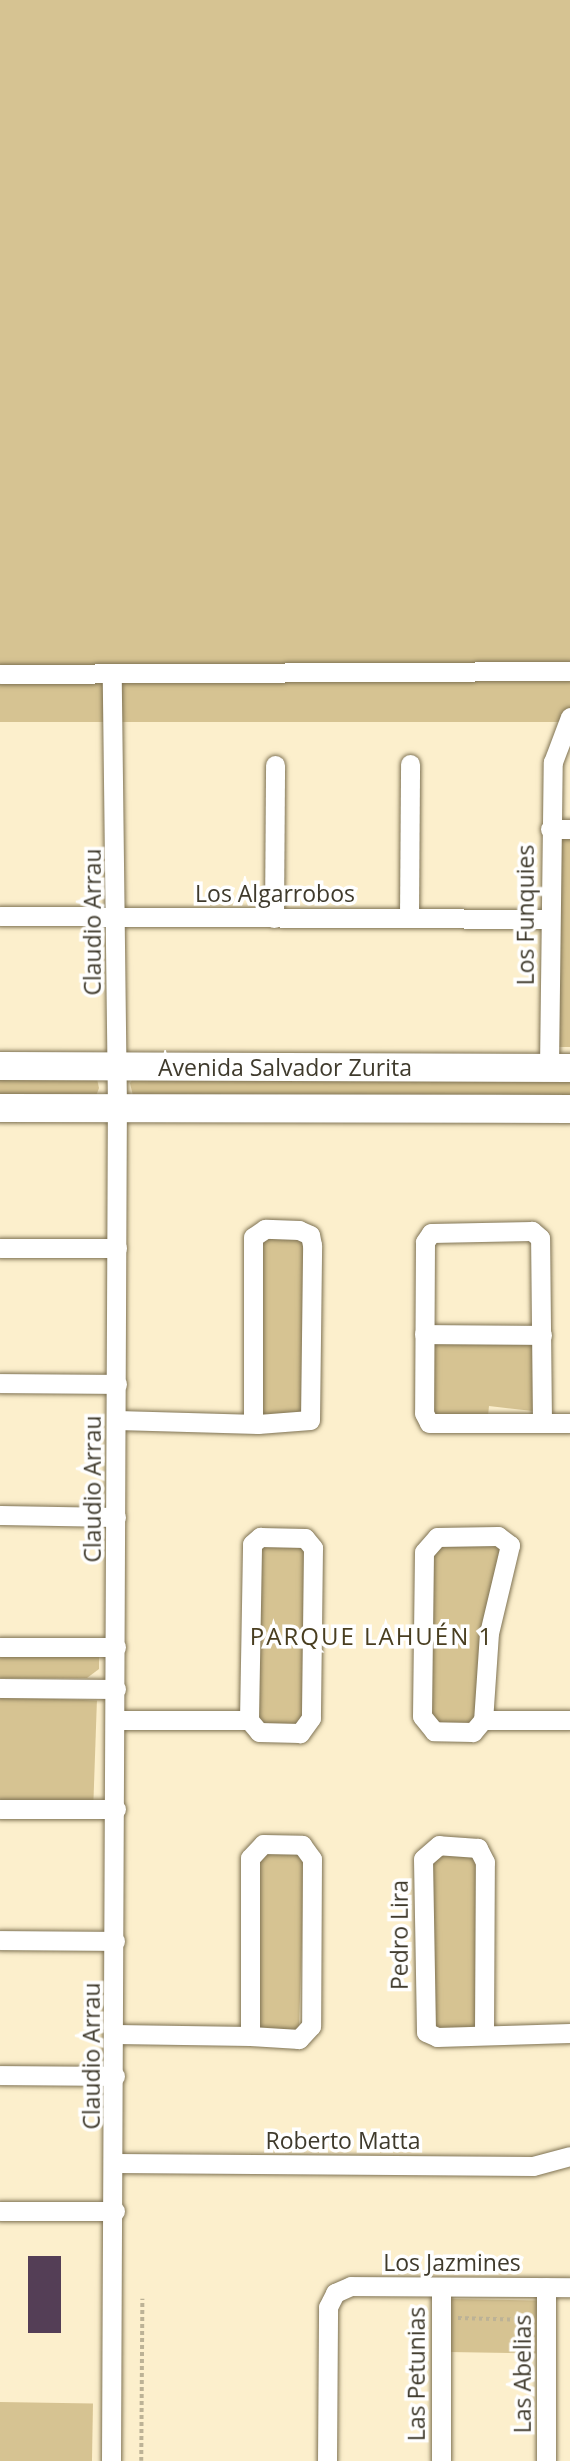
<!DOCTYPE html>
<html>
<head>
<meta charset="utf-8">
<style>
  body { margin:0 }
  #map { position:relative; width:570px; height:2461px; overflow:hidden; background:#fcefcc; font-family:"Open Sans",sans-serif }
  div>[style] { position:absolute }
  .green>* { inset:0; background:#d6c392; transform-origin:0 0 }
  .building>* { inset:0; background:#543e56; transform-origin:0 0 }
  .path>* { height:3.5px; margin-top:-1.75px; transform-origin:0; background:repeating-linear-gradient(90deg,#bcb296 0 3.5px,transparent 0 7px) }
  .roads { filter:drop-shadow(0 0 2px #7e7253) drop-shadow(0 0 2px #7e7253) }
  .minor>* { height:19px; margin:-9.5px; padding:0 9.5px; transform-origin:9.5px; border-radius:9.5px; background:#fff }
  .secondary>* { height:28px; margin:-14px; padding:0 14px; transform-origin:14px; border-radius:14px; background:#fff }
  span { translate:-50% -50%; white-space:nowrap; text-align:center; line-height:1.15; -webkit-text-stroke:7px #fff; paint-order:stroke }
  .street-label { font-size:23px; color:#3f3a2c }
  .neighbourhood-label { font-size:24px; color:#493e20; letter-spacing:2px }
</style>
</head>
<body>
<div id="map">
  <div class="green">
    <div style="left:0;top:0;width:570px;height:722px"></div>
    <div style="left:570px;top:839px;width:208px;height:14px;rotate:90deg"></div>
    <div style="clip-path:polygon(0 1075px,97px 1079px,99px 1088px,96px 1096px,0 1098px)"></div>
    <div style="clip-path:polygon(570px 1077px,570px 1099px,133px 1096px,130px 1083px,133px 1079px)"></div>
    <div style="left:259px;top:1237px;width:44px;height:182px"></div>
    <div style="clip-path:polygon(532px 1340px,533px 1411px,489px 1406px,488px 1416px,431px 1417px,431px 1342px)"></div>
    <div style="clip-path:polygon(501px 1544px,479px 1720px,471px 1727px,431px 1722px,433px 1545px)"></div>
    <div style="clip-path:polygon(258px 1545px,306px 1546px,305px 1723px,265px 1726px,257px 1721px)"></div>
    <div style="clip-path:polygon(0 1652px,99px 1655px,99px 1669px,87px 1678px,0 1678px)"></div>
    <div style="left:0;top:1697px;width:97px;height:108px;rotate:2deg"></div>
    <div style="left:259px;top:1852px;width:46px;height:179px;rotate:2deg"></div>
    <div style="clip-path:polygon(476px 1852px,478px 2026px,471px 2032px,434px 2031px,432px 1853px)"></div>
    <div style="left:450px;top:2299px;width:87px;height:53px;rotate:1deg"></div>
    <div style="left:0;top:2402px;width:93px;height:59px;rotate:1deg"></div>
  </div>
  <div class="building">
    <div style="left:28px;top:2256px;width:33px;height:77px"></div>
  </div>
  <div class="path">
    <div style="left:458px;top:2318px;width:70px;rotate:1.6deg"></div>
    <div style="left:141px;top:2461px;width:162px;rotate:-89.6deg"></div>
  </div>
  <div class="roads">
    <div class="minor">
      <div style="left:0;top:674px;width:570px;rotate:-0.3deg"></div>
      <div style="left:550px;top:829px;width:20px"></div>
      <div style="left:0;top:916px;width:549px;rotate:0.31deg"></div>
      <div style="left:274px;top:918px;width:153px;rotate:-89.6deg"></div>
      <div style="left:409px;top:918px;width:154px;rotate:-89.6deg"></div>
      <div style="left:549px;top:1068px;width:306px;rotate:-89.3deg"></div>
      <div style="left:553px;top:762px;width:48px;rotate:-69.3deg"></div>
      <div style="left:0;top:1248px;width:117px"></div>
      <div style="left:424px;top:1334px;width:118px;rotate:0.5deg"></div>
      <div style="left:0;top:1383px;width:117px;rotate:0.5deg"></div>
      <div style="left:117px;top:1420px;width:141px;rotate:1.6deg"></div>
      <div style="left:258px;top:1424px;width:52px;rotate:-4.4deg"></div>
      <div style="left:310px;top:1420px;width:175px;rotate:-89.3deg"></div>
      <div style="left:312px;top:1245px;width:10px;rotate:-101deg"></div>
      <div style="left:310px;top:1235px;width:12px;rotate:-156deg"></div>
      <div style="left:299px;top:1230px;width:34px;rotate:-178deg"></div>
      <div style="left:265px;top:1229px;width:14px;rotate:146deg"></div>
      <div style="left:253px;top:1237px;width:183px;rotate:90deg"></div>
      <div style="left:542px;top:1422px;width:184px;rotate:-90.6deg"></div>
      <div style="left:540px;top:1238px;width:11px;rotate:-139deg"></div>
      <div style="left:532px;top:1231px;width:101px;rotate:178.9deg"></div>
      <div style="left:431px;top:1233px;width:11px;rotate:124deg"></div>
      <div style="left:425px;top:1242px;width:171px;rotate:90.3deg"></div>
      <div style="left:424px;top:1413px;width:11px;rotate:63deg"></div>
      <div style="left:429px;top:1423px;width:141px"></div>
      <div style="left:0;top:1515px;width:116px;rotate:1deg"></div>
      <div style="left:260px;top:1537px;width:45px;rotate:1.3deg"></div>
      <div style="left:305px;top:1538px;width:13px;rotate:51deg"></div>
      <div style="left:313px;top:1548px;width:170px;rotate:90.7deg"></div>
      <div style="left:311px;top:1718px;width:19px;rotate:126deg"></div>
      <div style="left:300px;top:1733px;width:41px;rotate:-178.6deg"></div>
      <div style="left:259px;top:1732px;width:16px;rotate:-130deg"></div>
      <div style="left:249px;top:1720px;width:176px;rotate:-89deg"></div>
      <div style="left:252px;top:1544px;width:11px;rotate:-41deg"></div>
      <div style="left:437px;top:1537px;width:61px;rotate:-0.9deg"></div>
      <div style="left:498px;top:1536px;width:15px;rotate:37deg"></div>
      <div style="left:510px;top:1545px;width:90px;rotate:103.4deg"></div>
      <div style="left:489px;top:1633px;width:87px;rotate:93.9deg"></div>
      <div style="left:483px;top:1720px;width:16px;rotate:130deg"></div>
      <div style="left:473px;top:1732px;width:39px;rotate:-179deg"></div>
      <div style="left:434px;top:1731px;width:19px;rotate:-129deg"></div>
      <div style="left:422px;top:1716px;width:164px;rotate:-89.3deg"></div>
      <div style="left:424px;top:1552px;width:20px;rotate:-49deg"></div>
      <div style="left:0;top:1647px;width:116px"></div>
      <div style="left:0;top:1688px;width:116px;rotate:0.5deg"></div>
      <div style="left:116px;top:1720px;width:133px"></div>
      <div style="left:483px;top:1720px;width:87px"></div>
      <div style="left:0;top:1809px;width:116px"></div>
      <div style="left:263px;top:1844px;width:39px;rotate:1deg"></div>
      <div style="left:302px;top:1845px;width:17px;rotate:54deg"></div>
      <div style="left:312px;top:1859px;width:167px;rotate:90.3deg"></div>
      <div style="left:311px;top:2026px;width:18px;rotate:133deg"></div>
      <div style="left:299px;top:2039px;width:49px;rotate:-176.5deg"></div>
      <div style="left:250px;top:2036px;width:178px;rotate:-90deg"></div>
      <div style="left:250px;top:1858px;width:19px;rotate:-47deg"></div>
      <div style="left:0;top:1940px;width:115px;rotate:0.5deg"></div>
      <div style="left:484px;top:2033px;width:171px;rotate:-89.7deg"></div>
      <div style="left:485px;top:1862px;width:16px;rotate:-117deg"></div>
      <div style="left:478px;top:1848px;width:39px;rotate:-176deg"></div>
      <div style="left:439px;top:1845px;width:21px;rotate:139deg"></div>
      <div style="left:423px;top:1859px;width:173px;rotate:89deg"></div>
      <div style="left:426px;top:2032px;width:12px;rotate:24deg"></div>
      <div style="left:437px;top:2037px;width:133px;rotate:-1.7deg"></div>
      <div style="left:115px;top:2034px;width:135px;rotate:0.8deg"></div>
      <div style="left:0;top:2075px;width:115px;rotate:0.5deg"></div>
      <div style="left:115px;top:2163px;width:418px;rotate:0.4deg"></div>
      <div style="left:533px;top:2166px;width:38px;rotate:-15deg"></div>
      <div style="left:0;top:2211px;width:115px"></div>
      <div style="left:111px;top:2461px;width:1353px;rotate:-89.75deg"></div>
      <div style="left:117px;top:1108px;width:434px;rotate:-90.7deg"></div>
      <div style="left:327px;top:2461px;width:154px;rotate:-89.6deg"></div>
      <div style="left:328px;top:2307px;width:16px;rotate:-63deg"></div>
      <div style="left:335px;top:2293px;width:17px;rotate:-24deg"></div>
      <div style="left:351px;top:2286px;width:219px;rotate:0.3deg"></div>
      <div style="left:441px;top:2461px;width:174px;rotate:-90deg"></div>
      <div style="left:546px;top:2461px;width:174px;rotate:-90deg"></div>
    </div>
    <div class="secondary">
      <div style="left:0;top:1066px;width:570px;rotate:0.2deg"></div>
      <div style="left:0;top:1108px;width:570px;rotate:0.1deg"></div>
    </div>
  </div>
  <div class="street-label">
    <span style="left:275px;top:893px">Los Algarrobos</span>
    <span style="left:525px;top:915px;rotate:-90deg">Los Funquies</span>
    <span style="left:92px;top:922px;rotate:-90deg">Claudio Arrau</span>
    <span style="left:285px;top:1067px">Avenida Salvador Zurita</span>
    <span style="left:92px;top:1489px;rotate:-90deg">Claudio Arrau</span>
    <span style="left:399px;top:1935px;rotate:-90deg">Pedro Lira</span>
    <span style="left:91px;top:2056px;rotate:-90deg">Claudio Arrau</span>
    <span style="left:343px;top:2140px">Roberto Matta</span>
    <span style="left:452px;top:2262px">Los Jazmines</span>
    <span style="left:416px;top:2374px;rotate:-90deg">Las Petunias</span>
    <span style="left:522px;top:2374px;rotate:-90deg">Las Abelias</span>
  </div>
  <div class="neighbourhood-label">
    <span style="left:372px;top:1636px">PARQUE LAHUÉN 1</span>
  </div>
</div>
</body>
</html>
